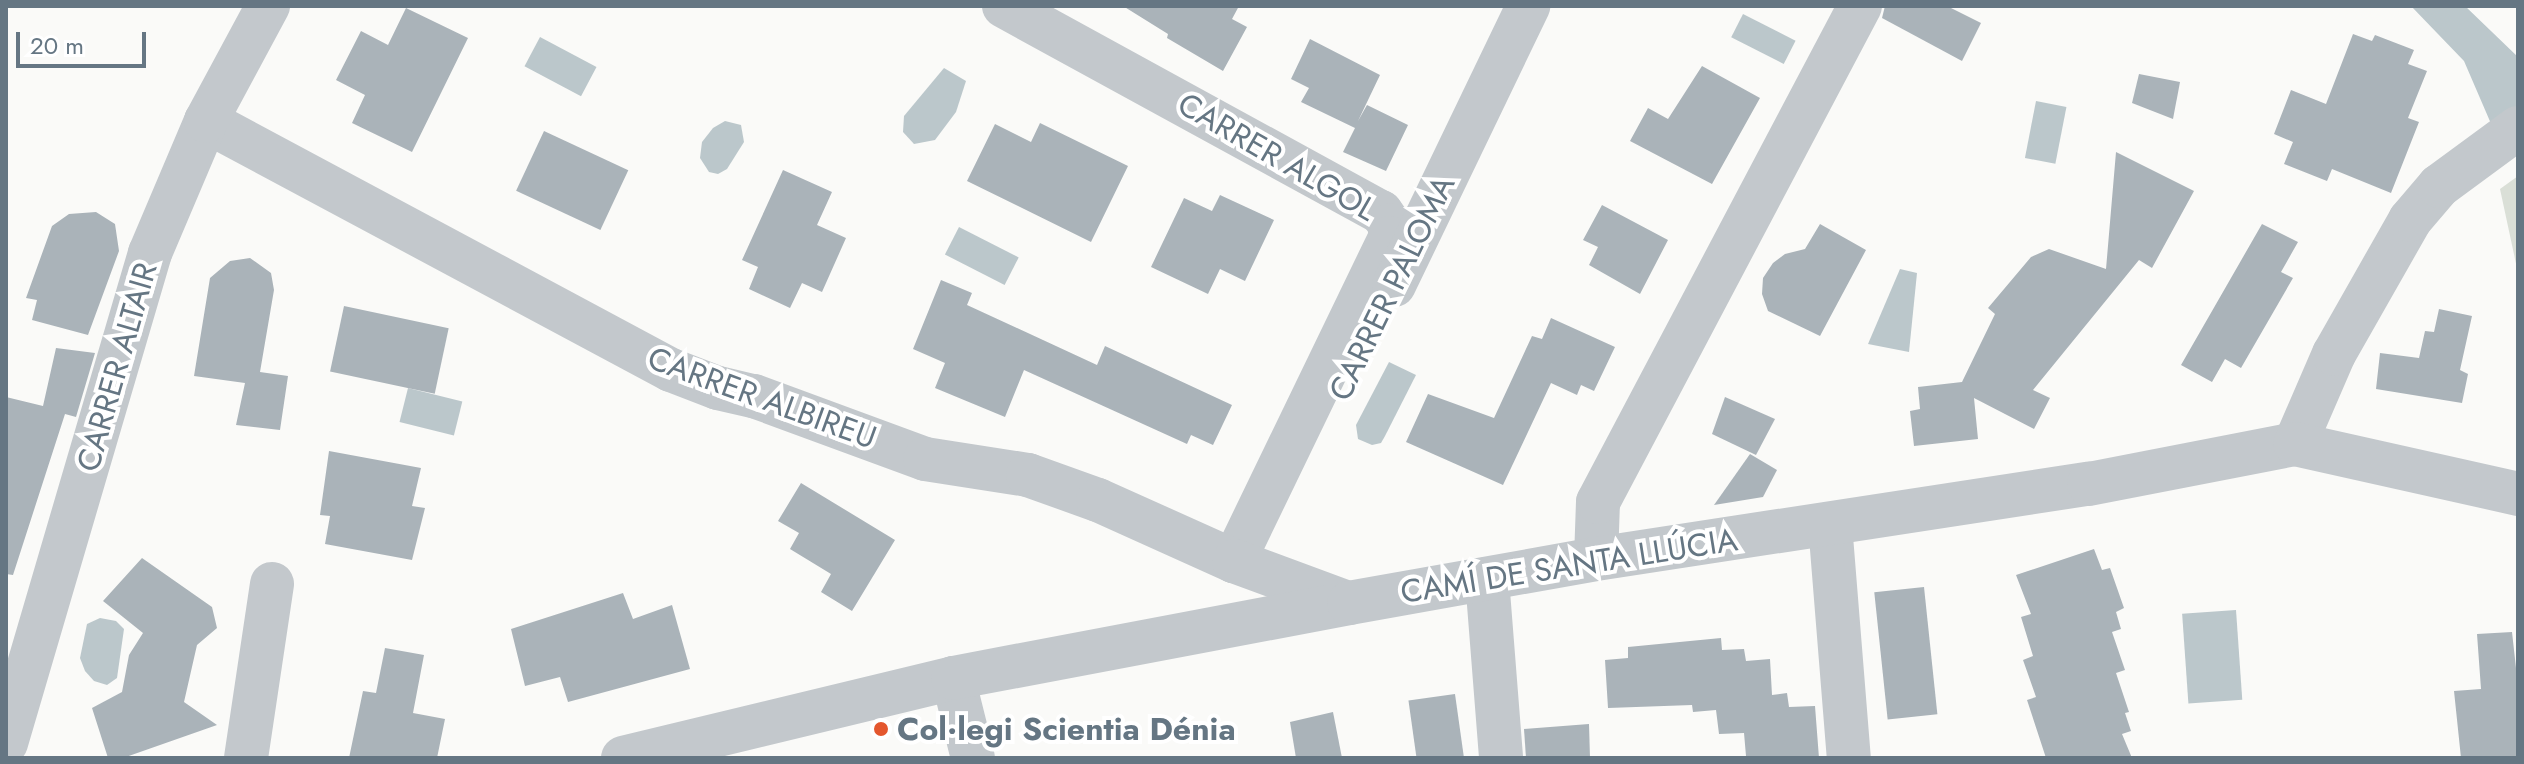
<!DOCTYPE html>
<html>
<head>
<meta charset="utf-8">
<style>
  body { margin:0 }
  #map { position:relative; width:2524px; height:764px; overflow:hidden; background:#fafaf8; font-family:Jost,sans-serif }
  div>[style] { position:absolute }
  .green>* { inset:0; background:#dadfd7 }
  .water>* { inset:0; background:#bbc7cb; transform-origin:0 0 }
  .building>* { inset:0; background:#aab3b9; transform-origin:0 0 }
  .minor>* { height:44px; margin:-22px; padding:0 22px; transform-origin:22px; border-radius:22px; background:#c3c8cc }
  .dots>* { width:22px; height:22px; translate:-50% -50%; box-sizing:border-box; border:4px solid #fff; border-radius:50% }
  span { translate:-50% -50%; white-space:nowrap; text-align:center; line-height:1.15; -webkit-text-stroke:8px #fff; paint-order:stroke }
  .street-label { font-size:32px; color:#657683 }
  .poi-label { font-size:32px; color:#657683; font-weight:700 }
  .left { translate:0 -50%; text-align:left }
  .frame { position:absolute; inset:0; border:8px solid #657683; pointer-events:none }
  .scale { position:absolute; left:16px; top:32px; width:130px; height:36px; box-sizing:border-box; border:4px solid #657683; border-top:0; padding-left:10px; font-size:24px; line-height:28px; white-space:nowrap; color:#657683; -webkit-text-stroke:6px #fff; paint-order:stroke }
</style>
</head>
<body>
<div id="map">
  <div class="green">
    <div style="clip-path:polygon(2518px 176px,2518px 273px,2500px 189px)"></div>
  </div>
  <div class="water">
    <div style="clip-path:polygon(2411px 6px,2465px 6px,2518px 57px,2518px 106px,2492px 126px,2464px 61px)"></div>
    <div style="left:1743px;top:14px;width:59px;height:26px;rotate:27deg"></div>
    <div style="left:540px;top:37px;width:64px;height:33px;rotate:28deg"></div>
    <div style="clip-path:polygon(944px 68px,966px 81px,956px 112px,935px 140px,914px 144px,903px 132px,904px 116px)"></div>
    <div style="left:2036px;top:101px;width:31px;height:58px;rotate:11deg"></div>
    <div style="clip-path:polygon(725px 121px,741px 125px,744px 142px,727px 169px,718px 174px,709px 172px,700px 158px,702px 142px,713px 128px)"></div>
    <div style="left:959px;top:227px;width:67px;height:31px;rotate:27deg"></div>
    <div style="clip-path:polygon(1900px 269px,1917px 273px,1909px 352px,1868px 344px)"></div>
    <div style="clip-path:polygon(1389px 362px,1416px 375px,1385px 436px,1381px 443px,1372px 445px,1358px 439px,1356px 425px)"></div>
    <div style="left:408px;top:388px;width:56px;height:35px;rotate:14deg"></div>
    <div style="left:2236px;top:610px;width:90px;height:54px;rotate:86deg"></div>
    <div style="clip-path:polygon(100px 618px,116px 621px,124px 629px,117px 678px,107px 685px,94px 681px,85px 671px,80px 658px,87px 624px)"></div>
  </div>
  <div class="building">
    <div style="clip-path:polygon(1123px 6px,1239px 6px,1232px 19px,1247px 27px,1223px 71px,1167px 38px,1168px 34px)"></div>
    <div style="clip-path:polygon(1885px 6px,1947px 6px,1981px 23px,1962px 61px,1882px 18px)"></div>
    <div style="clip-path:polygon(406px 8px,468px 38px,412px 152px,352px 123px,365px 95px,336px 80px,361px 31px,388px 45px)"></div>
    <div style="clip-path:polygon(2353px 34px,2372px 41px,2375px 35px,2414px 50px,2408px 64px,2427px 71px,2408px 118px,2419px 122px,2391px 193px,2332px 169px,2327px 181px,2284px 164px,2293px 142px,2274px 134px,2291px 90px,2326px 104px)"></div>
    <div style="clip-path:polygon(1310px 39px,1380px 75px,1358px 121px,1367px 105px,1408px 125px,1386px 171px,1343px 152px,1355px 128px,1301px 102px,1309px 88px,1291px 79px)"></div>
    <div style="clip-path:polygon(1702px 66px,1760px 98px,1712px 184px,1630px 141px,1648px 108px,1668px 119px)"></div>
    <div style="clip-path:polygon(2139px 74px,2180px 82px,2173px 119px,2132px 103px)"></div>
    <div style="clip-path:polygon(1040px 123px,1128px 166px,1091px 242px,967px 181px,995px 124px,1031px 142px)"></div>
    <div style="left:544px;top:131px;width:93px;height:66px;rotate:25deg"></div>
    <div style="clip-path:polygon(2116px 152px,2194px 191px,2152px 268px,2139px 260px,2033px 390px,2050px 398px,2034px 429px,1974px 398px,1978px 439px,1914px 446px,1910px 411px,1920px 409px,1918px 387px,1962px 382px,1995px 314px,1988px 308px,2031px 257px,2049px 249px,2106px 269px)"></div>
    <div style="clip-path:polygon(783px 170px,832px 192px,817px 225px,846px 238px,822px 292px,802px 283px,790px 308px,749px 289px,758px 267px,742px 260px)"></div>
    <div style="clip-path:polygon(1220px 195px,1274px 220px,1245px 281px,1220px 269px,1208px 294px,1151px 267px,1184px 198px,1212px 211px)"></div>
    <div style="clip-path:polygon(1602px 205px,1668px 240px,1640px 294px,1589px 265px,1598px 247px,1583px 240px)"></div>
    <div style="clip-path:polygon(96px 212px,115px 224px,119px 251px,88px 335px,32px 320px,37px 300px,26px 298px,52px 226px,69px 214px)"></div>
    <div style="clip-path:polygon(1820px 224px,1866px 250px,1820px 336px,1768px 311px,1762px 294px,1763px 278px,1773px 263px,1785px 254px,1805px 249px)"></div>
    <div style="clip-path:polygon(2262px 224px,2298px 242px,2281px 272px,2293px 278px,2241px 368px,2225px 359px,2212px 382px,2181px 365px)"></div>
    <div style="clip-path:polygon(250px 258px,271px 273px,274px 290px,260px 372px,288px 376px,280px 430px,236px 425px,245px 383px,194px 376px,210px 278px,230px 261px)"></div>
    <div style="clip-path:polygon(941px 280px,972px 293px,967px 305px,1097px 365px,1105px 346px,1232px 405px,1213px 445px,1191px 435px,1187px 444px,1024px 370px,1005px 417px,935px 388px,945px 363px,913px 349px)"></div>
    <div style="left:344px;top:306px;width:107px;height:67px;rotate:12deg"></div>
    <div style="clip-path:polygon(2439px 309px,2472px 316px,2460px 370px,2468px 374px,2462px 403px,2376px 389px,2380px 353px,2419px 358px,2425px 331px,2434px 332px)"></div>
    <div style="clip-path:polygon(1551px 318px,1615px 347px,1594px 391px,1581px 385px,1577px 395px,1551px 383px,1503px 485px,1406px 442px,1428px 394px,1494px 418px,1532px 336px,1542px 339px)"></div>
    <div style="clip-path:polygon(56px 348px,95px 353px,76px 417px,65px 414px,13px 575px,6px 574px,6px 397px,43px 406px)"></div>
    <div style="clip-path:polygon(1725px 397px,1775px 419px,1756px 455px,1712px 434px)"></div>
    <div style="clip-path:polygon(329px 451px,421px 468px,412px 506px,425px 508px,412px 560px,325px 544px,330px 516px,320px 515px)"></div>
    <div style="clip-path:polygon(1750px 454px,1777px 470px,1763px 497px,1714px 505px)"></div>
    <div style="clip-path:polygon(801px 483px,895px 540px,852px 611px,821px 592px,831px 574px,790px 549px,799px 533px,778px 521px)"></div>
    <div style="clip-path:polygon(2094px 549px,2102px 570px,2110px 568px,2124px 608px,2116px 612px,2121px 629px,2112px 632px,2125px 670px,2116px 673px,2129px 712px,2125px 713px,2131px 731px,2122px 734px,2132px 758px,2046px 758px,2027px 700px,2036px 697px,2023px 660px,2033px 656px,2021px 617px,2031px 614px,2016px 575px)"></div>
    <div style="clip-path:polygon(142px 558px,212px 607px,217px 628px,197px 645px,184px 702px,217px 725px,123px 758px,108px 758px,92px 708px,122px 692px,129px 655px,143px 633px,103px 601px)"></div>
    <div style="left:1924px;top:587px;width:128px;height:50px;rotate:84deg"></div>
    <div style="clip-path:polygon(623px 593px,633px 619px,672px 605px,690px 669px,568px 702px,560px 677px,525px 686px,511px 629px)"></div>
    <div style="clip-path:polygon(2512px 632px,2518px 686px,2518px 758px,2461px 758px,2454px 691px,2481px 689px,2477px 634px)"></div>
    <div style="clip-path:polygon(1721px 638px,1722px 650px,1744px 649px,1746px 661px,1770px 659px,1772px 695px,1787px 693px,1789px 707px,1815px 706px,1819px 758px,1746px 756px,1744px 733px,1719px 734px,1716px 710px,1693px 712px,1692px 705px,1608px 708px,1605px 660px,1628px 658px,1628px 647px)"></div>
    <div style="clip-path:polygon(385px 648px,424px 655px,413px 713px,445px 719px,437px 758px,349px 758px,363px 691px,376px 693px)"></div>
    <div style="left:1455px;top:694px;width:65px;height:47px;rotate:82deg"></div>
    <div style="clip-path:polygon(1333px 712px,1342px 758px,1296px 758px,1290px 722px)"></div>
    <div style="clip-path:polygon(1589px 724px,1590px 758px,1526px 758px,1524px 729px)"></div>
  </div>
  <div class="minor">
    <div style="left:1004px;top:6px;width:430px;rotate:28.7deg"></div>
    <div style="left:1381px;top:212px;width:16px;rotate:55deg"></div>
    <div style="left:1390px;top:225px;width:13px;rotate:90deg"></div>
    <div style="left:1390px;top:238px;width:359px;rotate:115.8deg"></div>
    <div style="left:206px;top:121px;width:527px;rotate:28.17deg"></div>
    <div style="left:671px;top:370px;width:50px;rotate:21deg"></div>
    <div style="left:718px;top:388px;width:37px;rotate:13deg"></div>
    <div style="left:754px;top:396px;width:182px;rotate:20.2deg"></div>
    <div style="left:925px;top:459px;width:104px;rotate:8.8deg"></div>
    <div style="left:1028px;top:475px;width:74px;rotate:19.7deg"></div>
    <div style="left:1098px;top:500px;width:149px;rotate:24.2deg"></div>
    <div style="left:1234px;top:561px;width:121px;rotate:20.2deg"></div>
    <div style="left:1394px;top:285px;width:310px;rotate:-64.3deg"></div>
    <div style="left:2295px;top:444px;width:98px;rotate:-66.6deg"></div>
    <div style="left:2334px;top:354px;width:154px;rotate:-60.4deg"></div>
    <div style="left:2410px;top:220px;width:45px;rotate:-49.5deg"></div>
    <div style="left:2439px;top:186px;width:98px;rotate:-36.3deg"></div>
    <div style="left:1830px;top:524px;width:235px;rotate:85.4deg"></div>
    <div style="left:1596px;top:559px;width:57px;rotate:-88deg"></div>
    <div style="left:1598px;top:502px;width:561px;rotate:-62.16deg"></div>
    <div style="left:1487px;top:579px;width:180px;rotate:85.5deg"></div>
    <div style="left:953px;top:678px;width:82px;rotate:76deg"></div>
    <div style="left:6px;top:743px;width:511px;rotate:-73.62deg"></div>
    <div style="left:150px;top:253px;width:143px;rotate:-67deg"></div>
    <div style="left:206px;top:121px;width:131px;rotate:-61.7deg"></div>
    <div style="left:246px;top:758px;width:176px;rotate:-81.5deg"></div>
    <div style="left:623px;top:758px;width:340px;rotate:-13.6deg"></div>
    <div style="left:953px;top:678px;width:403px;rotate:-10.7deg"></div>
    <div style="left:1349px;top:603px;width:251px;rotate:-10.1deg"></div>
    <div style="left:1596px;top:559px;width:499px;rotate:-8.7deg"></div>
    <div style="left:2089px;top:484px;width:210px;rotate:-11deg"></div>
    <div style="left:2295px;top:444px;width:229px;rotate:12.6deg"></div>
  </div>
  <div class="dots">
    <div style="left:881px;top:729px;background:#e4572e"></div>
  </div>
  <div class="street-label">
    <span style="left:1277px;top:157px;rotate:30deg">CARRER ALGOL</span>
    <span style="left:1392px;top:288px;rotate:-64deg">CARRER PALOMA</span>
    <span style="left:117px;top:367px;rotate:-74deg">CARRER ALTAIR</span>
    <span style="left:762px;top:398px;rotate:20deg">CARRER ALBIREU</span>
    <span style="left:1569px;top:566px;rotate:-9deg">CAMÍ DE SANTA LLÚCIA</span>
  </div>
  <div class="poi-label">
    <span class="left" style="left:897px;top:729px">Col·legi Scientia Dénia</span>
  </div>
  <div class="frame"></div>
  <div class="scale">20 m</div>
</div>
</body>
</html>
